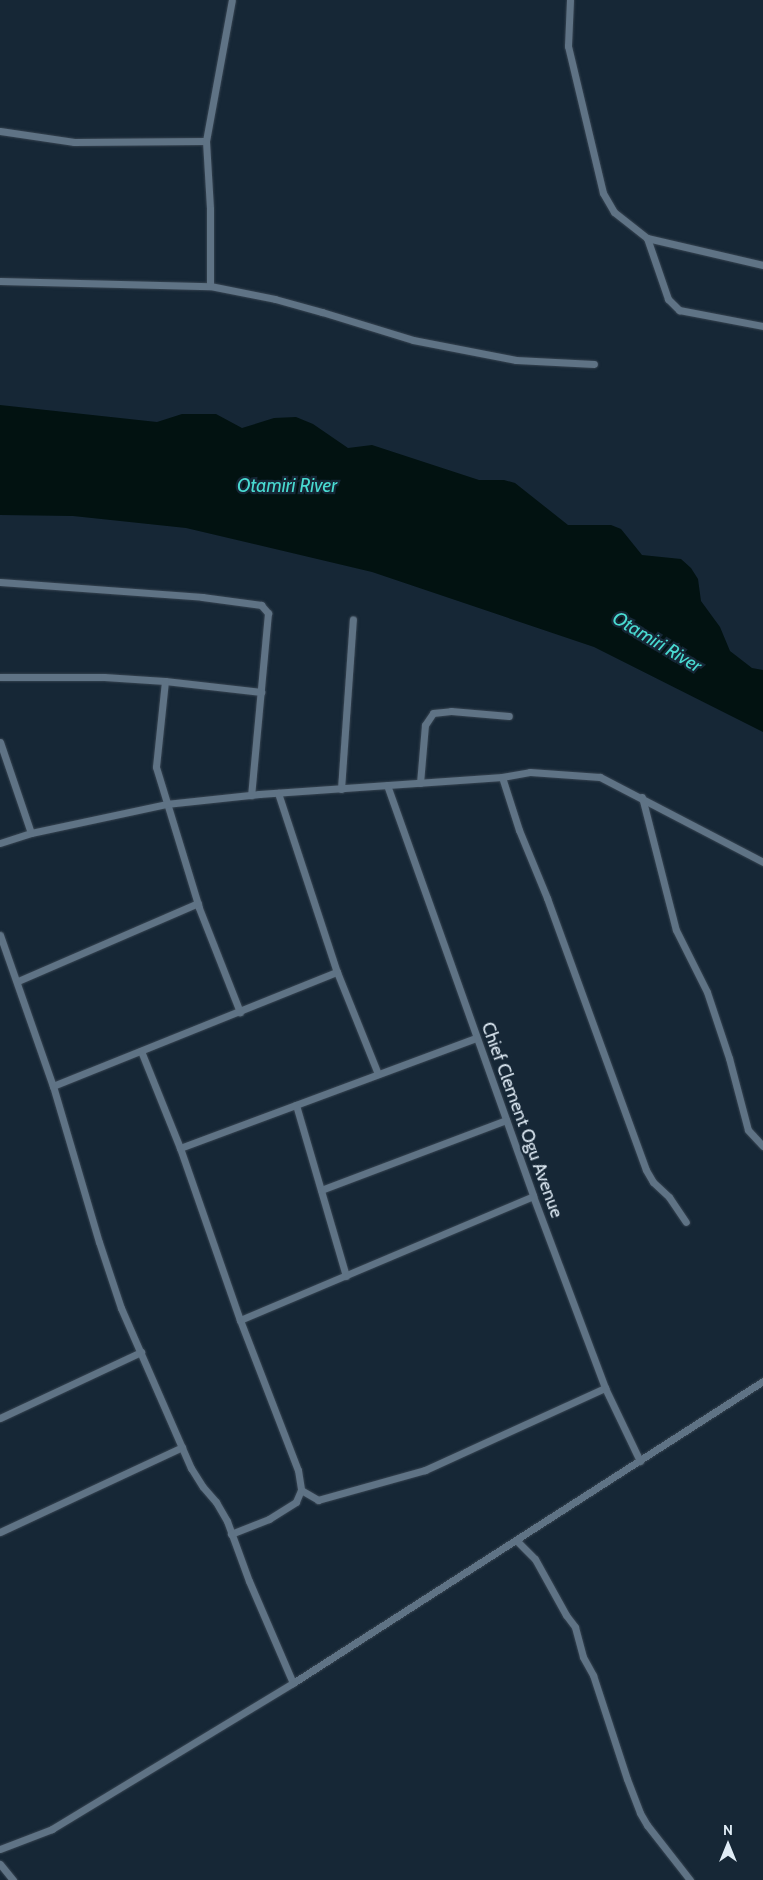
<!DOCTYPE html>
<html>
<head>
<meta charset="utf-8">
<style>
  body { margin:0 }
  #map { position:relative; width:763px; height:1880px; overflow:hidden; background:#162736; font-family:Cabin,sans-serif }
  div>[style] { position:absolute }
  .water>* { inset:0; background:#021211 }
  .roads { filter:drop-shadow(0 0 1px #374451) drop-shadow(0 0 1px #374451) }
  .minor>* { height:7px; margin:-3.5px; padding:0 3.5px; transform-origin:3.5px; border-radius:3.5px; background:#5f7385 }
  span { translate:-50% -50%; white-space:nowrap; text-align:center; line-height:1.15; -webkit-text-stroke:4.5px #162736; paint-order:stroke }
  .street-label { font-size:18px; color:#e0ecf6 }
  .water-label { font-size:19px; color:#49dad1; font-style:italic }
  .north { position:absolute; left:703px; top:1820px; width:50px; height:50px; -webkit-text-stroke:4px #162736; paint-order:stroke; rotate:0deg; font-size:14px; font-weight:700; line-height:20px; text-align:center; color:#e0ecf6 }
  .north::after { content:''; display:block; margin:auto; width:18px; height:22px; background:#e0ecf6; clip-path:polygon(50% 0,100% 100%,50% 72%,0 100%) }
</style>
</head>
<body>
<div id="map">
  <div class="water">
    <div style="clip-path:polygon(0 405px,157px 422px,182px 414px,216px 414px,242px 428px,274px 418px,296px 417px,313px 424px,348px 448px,372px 445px,479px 480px,504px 480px,515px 483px,568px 525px,611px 525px,621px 529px,642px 555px,681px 559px,691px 568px,698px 579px,701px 601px,720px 627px,730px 651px,752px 668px,763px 670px,763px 732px,594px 647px,372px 572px,186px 528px,73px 516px,0 515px)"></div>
  </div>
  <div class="roads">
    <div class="minor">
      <div style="left:570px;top:0;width:46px;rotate:92.5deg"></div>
      <div style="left:568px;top:46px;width:151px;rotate:76.6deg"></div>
      <div style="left:603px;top:193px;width:22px;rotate:60deg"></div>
      <div style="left:614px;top:212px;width:42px;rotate:38.2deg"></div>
      <div style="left:647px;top:238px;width:119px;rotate:13.1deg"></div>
      <div style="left:0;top:131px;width:75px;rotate:8.5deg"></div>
      <div style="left:74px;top:142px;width:132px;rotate:-0.4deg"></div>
      <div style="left:206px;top:141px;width:143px;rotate:-79.6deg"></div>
      <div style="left:206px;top:141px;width:68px;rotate:86.6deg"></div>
      <div style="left:210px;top:209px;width:77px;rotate:90deg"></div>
      <div style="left:647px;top:238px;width:65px;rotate:71deg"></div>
      <div style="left:668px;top:299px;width:16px;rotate:45deg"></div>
      <div style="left:679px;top:310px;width:86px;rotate:10.8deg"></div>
      <div style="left:0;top:281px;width:210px;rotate:1.4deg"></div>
      <div style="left:210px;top:286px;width:66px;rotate:11.3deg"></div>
      <div style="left:275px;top:299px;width:49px;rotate:15.5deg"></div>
      <div style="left:322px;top:312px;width:95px;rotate:17.1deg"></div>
      <div style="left:413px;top:340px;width:105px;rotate:11deg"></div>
      <div style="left:516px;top:360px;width:78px;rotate:2.9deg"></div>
      <div style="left:0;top:582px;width:203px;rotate:4.2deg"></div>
      <div style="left:202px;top:597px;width:60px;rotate:7.7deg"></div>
      <div style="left:261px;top:605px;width:11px;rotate:49deg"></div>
      <div style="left:268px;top:613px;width:183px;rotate:95.3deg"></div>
      <div style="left:0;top:677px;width:104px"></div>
      <div style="left:104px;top:677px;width:61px;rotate:3.8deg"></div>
      <div style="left:165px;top:681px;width:97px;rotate:6.5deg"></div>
      <div style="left:165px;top:681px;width:86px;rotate:96deg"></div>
      <div style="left:156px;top:767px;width:147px;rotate:73deg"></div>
      <div style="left:199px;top:908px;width:112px;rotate:68.5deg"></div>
      <div style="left:0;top:742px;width:96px;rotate:71.2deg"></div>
      <div style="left:502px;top:777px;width:56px;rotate:72.2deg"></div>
      <div style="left:519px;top:830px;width:74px;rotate:67.6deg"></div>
      <div style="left:547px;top:898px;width:289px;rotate:70deg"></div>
      <div style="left:646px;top:1170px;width:14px;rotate:60deg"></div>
      <div style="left:653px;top:1182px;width:22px;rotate:43deg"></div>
      <div style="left:669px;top:1197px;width:30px;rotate:56deg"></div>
      <div style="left:420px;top:783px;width:58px;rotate:-85.1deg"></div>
      <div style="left:425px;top:725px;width:14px;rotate:-56deg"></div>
      <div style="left:433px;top:713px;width:18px;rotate:-6deg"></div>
      <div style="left:451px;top:711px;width:58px;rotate:4.9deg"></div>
      <div style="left:387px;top:785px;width:436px;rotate:70.4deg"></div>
      <div style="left:533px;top:1196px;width:205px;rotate:69.4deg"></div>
      <div style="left:605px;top:1388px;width:81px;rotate:64.4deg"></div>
      <div style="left:341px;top:789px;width:170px;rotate:-86deg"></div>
      <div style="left:278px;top:793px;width:188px;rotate:71.8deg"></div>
      <div style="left:337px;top:972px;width:110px;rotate:68.1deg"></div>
      <div style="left:642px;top:797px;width:137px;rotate:75.7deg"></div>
      <div style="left:676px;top:930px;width:69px;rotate:63.4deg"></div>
      <div style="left:707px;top:992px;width:70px;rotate:71.6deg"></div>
      <div style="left:729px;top:1058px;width:74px;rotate:75.2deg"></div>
      <div style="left:748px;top:1130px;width:22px;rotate:47deg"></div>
      <div style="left:0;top:843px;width:33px;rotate:-18deg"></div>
      <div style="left:31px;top:833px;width:138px;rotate:-12.1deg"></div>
      <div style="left:166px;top:804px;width:94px;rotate:-6.1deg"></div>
      <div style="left:259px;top:794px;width:244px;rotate:-4deg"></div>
      <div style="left:502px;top:777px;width:28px;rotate:-10deg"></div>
      <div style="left:530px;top:772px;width:70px;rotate:4.1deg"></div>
      <div style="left:600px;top:777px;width:184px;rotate:27.5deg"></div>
      <div style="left:0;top:935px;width:160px;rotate:70.7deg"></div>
      <div style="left:53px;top:1086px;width:163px;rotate:73.6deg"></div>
      <div style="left:99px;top:1242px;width:70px;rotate:71.6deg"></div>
      <div style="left:121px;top:1308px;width:175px;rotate:66.4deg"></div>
      <div style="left:191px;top:1468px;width:22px;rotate:58deg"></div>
      <div style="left:203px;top:1487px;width:20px;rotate:49deg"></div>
      <div style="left:216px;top:1502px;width:22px;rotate:60deg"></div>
      <div style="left:227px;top:1521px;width:64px;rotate:69.9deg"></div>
      <div style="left:249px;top:1581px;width:111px;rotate:66.7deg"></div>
      <div style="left:18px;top:981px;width:196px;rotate:-23.4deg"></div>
      <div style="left:141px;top:1051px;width:105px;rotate:68.1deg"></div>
      <div style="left:180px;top:1148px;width:182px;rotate:70.8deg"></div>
      <div style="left:240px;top:1320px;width:161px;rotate:68.9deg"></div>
      <div style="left:298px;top:1470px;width:20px;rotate:81deg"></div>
      <div style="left:301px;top:1490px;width:13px;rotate:113deg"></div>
      <div style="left:296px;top:1502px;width:32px;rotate:148deg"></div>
      <div style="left:269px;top:1519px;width:41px;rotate:158.5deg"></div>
      <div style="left:53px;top:1086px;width:306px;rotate:-21.9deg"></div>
      <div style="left:296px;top:1105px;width:178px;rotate:73.7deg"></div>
      <div style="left:180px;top:1148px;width:316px;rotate:-20.4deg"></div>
      <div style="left:321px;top:1190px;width:198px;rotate:-20.7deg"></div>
      <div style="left:240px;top:1320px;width:318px;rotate:-22.9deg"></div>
      <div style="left:0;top:1418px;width:156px;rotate:-25.1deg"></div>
      <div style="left:301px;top:1490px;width:20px;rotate:30deg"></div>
      <div style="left:318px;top:1500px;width:111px;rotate:-15.7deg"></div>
      <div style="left:425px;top:1470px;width:198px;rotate:-24.5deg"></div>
      <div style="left:0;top:1532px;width:201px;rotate:-25deg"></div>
      <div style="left:517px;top:1541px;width:25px;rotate:45deg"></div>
      <div style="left:535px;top:1559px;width:64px;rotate:61deg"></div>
      <div style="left:566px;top:1615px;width:15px;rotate:53deg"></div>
      <div style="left:575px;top:1627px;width:31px;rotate:75deg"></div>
      <div style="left:583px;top:1657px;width:21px;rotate:61deg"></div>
      <div style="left:593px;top:1675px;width:109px;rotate:71.9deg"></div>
      <div style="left:627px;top:1779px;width:36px;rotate:69deg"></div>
      <div style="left:640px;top:1813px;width:14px;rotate:60deg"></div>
      <div style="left:647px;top:1825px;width:70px;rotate:52deg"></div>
      <div style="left:0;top:1849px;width:56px;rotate:-21deg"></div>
      <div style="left:52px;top:1829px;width:282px;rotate:-31.2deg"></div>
      <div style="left:293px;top:1683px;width:559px;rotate:-32.72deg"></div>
      <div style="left:0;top:1864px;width:21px;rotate:51deg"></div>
    </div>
  </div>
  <div class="street-label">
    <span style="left:522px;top:1120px;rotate:70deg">Chief Clement Ogu Avenue</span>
  </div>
  <div class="water-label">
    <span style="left:287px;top:486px">Otamiri River</span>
    <span style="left:657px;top:642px;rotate:31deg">Otamiri River</span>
  </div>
  <div class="north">N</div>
</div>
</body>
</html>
